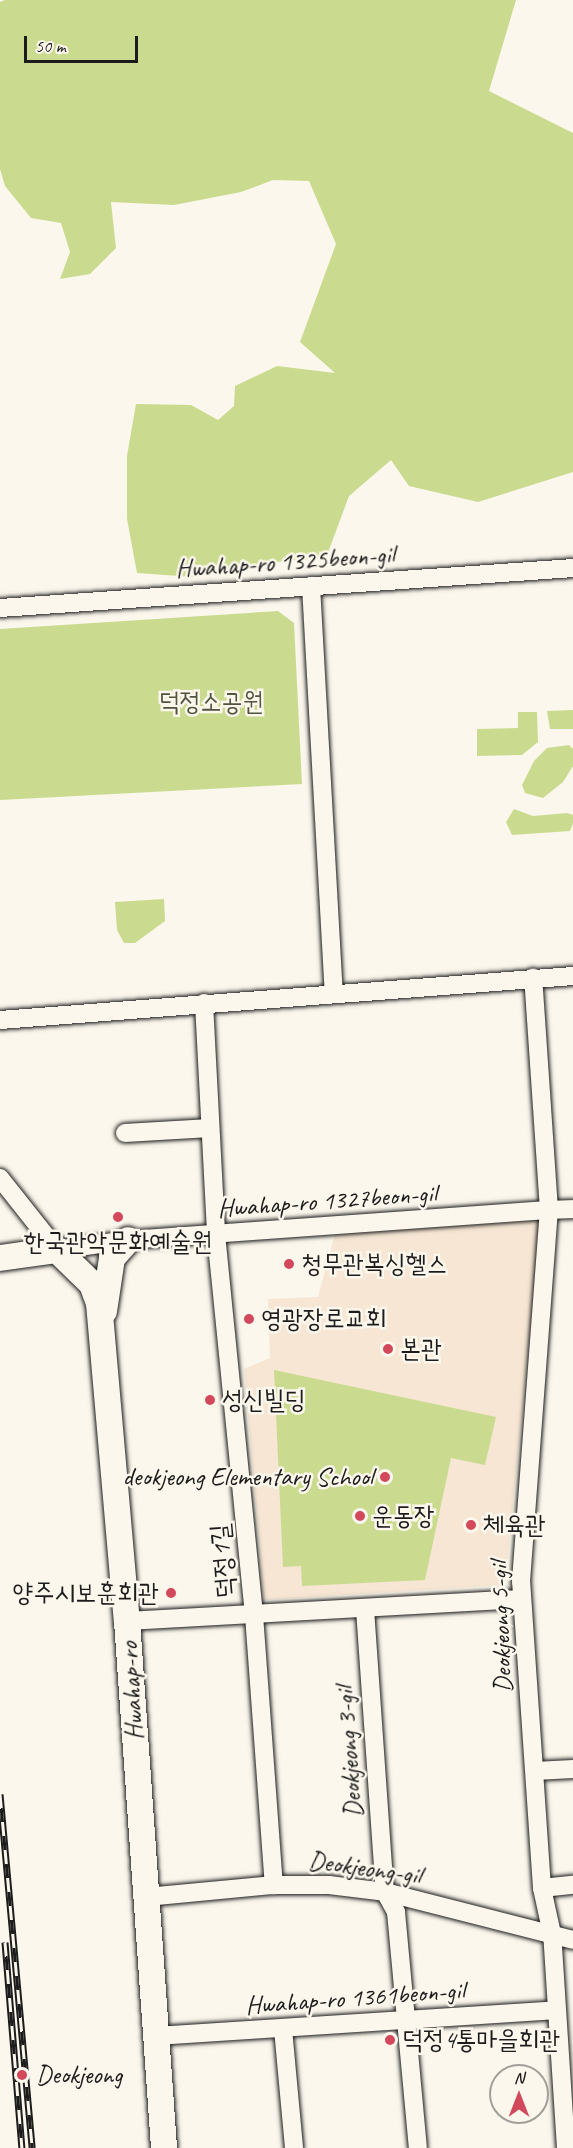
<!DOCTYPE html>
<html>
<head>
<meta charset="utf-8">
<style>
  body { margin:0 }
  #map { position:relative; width:573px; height:2148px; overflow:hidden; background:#fbf7ec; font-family:Caveat,"Poor Story",sans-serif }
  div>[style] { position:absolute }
  .built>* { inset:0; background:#f6e6d3 }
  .green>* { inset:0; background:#cadb8f }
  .roads { filter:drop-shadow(0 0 2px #1c1c1c) drop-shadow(0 0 2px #1c1c1c) }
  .minor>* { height:18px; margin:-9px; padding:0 9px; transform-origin:9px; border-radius:9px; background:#fbf7ec }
  .secondary>* { height:26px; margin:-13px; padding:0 13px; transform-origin:13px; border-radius:13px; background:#fbf7ec }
  .rail>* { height:7px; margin-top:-3.5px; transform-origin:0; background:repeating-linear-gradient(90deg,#fbf7ec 0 14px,#1c1c1c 0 28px); box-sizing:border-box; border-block:2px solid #1c1c1c }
  .dots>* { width:16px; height:16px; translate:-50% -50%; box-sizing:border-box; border:3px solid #fbf7ec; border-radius:50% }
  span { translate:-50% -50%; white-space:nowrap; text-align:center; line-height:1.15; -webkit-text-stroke:5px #fbf7ec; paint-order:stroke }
  .street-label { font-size:26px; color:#1c1c1c }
  .park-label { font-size:26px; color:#50553e }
  .poi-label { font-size:26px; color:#1c1c1c }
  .left { translate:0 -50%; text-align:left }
  .right { translate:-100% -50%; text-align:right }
  .north { position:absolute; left:489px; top:2064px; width:60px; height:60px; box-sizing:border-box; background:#fbf7ec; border:2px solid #a29f99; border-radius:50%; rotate:0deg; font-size:16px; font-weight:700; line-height:24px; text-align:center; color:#1c1c1c }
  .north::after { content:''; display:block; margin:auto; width:21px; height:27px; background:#d1495b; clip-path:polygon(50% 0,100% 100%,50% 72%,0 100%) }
  .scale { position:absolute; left:24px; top:36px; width:114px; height:27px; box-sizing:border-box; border:3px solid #1c1c1c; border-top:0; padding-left:8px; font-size:18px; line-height:21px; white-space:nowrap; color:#1c1c1c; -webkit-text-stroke:4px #fbf7ec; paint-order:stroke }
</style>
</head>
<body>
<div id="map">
  <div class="built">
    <div style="clip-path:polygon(541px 1220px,505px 1585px,264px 1600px,244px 1369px,270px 1358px,268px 1299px,318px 1297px,335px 1234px)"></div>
  </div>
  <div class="green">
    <div style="clip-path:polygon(5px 0,516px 0,489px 91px,573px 133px,573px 472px,478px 502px,409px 486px,391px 460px,349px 496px,326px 558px,283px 561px,193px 577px,137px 573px,127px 519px,127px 456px,136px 404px,191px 405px,218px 420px,234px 406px,235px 386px,277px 366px,335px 373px,300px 342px,336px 244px,309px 181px,273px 180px,241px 192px,174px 205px,111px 202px,116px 248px,90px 274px,60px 279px,70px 252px,61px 223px,31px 218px,5px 186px,0 169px,0 2px)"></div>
    <div style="clip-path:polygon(278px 611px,294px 623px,302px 784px,0 800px,0 629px)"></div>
    <div style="clip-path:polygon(573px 710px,573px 729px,550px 729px,547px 711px)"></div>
    <div style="clip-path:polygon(518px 712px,537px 712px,538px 742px,522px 755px,477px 756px,477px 729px,518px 728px)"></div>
    <div style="clip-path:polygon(569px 745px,573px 749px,573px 766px,563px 782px,543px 798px,525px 793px,522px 785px,534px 761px,547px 748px)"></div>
    <div style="clip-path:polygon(514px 809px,533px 816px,567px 813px,573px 815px,573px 823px,570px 831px,512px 835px,506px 822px)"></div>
    <div style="clip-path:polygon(164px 899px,165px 921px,135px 943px,124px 943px,117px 930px,115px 902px)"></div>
    <div style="clip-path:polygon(274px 1370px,496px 1417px,485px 1465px,451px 1458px,425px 1580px,302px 1586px,301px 1566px,283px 1567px)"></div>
  </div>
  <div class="roads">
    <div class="minor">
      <div style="left:311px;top:586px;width:408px;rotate:86.8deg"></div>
      <div style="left:0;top:608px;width:574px;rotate:-3.99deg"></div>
      <div style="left:204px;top:1003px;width:231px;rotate:87deg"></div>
      <div style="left:216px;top:1234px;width:383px;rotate:84.3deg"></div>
      <div style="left:254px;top:1615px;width:271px;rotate:85.8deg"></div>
      <div style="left:0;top:1020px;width:575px;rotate:-4.39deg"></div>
      <div style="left:125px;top:1133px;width:85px;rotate:-3.4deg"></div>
      <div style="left:0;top:1178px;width:92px;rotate:51.6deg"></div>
      <div style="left:57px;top:1250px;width:72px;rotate:-8deg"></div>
      <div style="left:128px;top:1240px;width:422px;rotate:-4.1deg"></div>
      <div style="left:549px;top:1210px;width:233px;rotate:-93.9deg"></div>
      <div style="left:365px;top:1609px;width:284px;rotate:86deg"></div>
      <div style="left:385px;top:1892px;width:23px;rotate:61deg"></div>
      <div style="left:396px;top:1912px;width:237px;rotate:84.7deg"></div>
      <div style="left:127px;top:1621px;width:395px;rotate:-3.2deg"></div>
      <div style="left:535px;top:1771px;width:38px;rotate:-3deg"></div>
      <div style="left:542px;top:1888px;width:31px;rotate:-6deg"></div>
      <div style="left:146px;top:1897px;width:129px;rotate:-5.4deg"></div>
      <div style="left:274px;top:1885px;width:55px"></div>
      <div style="left:329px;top:1885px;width:56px;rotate:7.1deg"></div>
      <div style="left:385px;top:1892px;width:194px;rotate:14.3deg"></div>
      <div style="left:283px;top:2029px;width:120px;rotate:84.7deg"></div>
      <div style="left:157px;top:2036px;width:400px;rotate:-3.7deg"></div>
      <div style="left:566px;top:2148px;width:214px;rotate:-93.7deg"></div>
      <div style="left:552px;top:1934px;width:47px;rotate:-102.3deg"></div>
      <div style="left:542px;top:1888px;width:308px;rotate:-93.9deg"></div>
      <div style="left:521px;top:1581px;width:372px;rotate:-85.7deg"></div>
      <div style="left:549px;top:1210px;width:24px;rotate:-2deg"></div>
    </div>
    <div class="secondary">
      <div style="left:0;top:1258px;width:58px;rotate:-8deg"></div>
      <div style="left:57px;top:1250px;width:49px;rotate:44.2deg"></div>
      <div style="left:92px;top:1284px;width:20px;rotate:70deg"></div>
      <div style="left:99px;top:1303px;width:319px;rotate:85deg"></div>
      <div style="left:127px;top:1621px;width:528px;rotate:85.98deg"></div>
      <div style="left:104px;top:1311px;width:54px;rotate:-81.4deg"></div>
      <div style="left:112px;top:1258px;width:24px;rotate:-48deg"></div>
    </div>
  </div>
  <div class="rail">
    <div style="left:0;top:1794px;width:355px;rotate:84.8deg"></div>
    <div style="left:5px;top:1942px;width:207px;rotate:85.3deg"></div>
  </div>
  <div class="dots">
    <div style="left:118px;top:1217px;background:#d1495b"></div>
    <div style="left:289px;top:1264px;background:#d1495b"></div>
    <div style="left:249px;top:1319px;background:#d1495b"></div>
    <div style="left:388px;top:1349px;background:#d1495b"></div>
    <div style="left:210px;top:1400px;background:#d1495b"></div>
    <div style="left:385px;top:1477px;background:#d1495b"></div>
    <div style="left:360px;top:1516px;background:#d1495b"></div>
    <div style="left:471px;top:1525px;background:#d1495b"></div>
    <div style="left:171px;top:1593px;background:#d1495b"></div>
    <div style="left:390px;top:2040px;background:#d1495b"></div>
    <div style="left:22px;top:2075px;background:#d1495b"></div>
  </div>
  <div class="street-label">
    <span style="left:285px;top:562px;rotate:-4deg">Hwahap-ro 1325beon-gil</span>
    <span style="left:327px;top:1201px;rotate:-4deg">Hwahap-ro 1327beon-gil</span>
    <span style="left:223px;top:1561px;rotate:-95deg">덕정1길</span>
    <span style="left:501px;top:1627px;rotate:-92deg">Deokjeong 5-gil</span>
    <span style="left:132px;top:1691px;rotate:-94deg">Hwahap-ro</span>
    <span style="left:349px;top:1752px;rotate:-94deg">Deokjeong 3-gil</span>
    <span style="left:365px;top:1868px;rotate:8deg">Deokjeong-gil</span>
    <span style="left:355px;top:1998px;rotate:-4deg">Hwahap-ro 1361beon-gil</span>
  </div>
  <div class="park-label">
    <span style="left:211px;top:702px">덕정소공원</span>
  </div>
  <div class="poi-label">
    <span style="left:118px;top:1242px">한국관악문화예술원</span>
    <span class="left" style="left:301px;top:1264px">청무관복싱헬스</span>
    <span class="left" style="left:261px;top:1319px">영광장로교회</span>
    <span class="left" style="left:400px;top:1349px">본관</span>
    <span class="left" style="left:222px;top:1400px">성신빌딩</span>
    <span class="right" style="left:373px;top:1477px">deokjeong Elementary School</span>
    <span class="left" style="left:372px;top:1516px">운동장</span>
    <span class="left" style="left:483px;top:1525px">체육관</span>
    <span class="right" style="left:159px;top:1593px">양주시보훈회관</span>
    <span class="left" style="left:402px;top:2040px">덕정4통마을회관</span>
    <span class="left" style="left:36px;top:2075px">Deokjeong</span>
  </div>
  <div class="north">N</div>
  <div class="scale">50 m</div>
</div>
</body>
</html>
